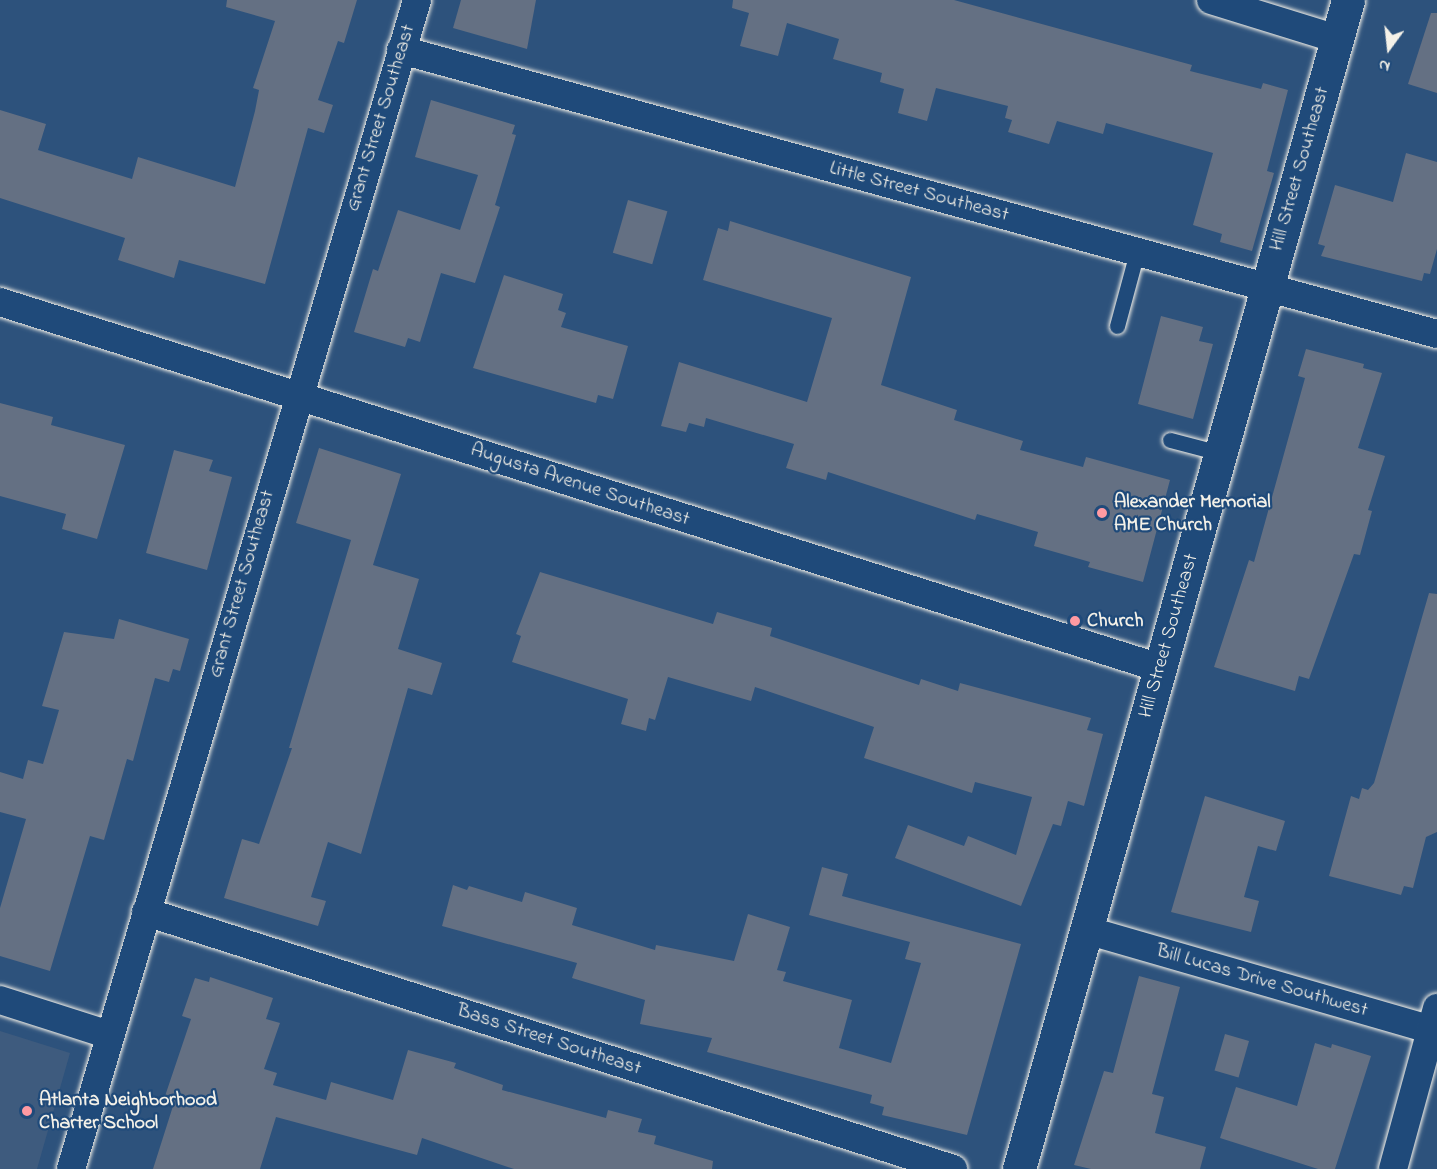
<!DOCTYPE html>
<html>
<head>
<meta charset="utf-8">
<style>
  body { margin:0 }
  #map { position:relative; width:1437px; height:1169px; overflow:hidden; background:#2d527c; font-family:"Indie Flower",sans-serif }
  div>[style] { position:absolute }
  .built>* { inset:0; background:#3e5b7e }
  .building>* { inset:0; background:#647083; transform-origin:0 0 }
  .roads { filter:drop-shadow(0 0 2px #f4f1e8) drop-shadow(0 0 2px #f4f1e8) }
  .lane>* { height:15px; margin:-7.5px; padding:0 7.5px; transform-origin:7.5px; border-radius:7.5px; background:#1f4a7a }
  .street>* { height:28px; margin:-14px; padding:0 14px; transform-origin:14px; border-radius:14px; background:#1f4a7a }
  .secondary>* { height:33px; margin:-16.5px; padding:0 16.5px; transform-origin:16.5px; border-radius:16.5px; background:#1f4a7a }
  .dots>* { width:16px; height:16px; translate:-50% -50%; box-sizing:border-box; border:3px solid #1f4a7a; border-radius:50% }
  span { translate:-50% -50%; white-space:nowrap; text-align:center; line-height:1.15; -webkit-text-stroke:4.5px #1f4a7a; paint-order:stroke }
  .street-label { font-size:20px; color:#f4f1e8 }
  .poi-label { font-size:20px; color:#f4f1e8; font-weight:700 }
  .left { translate:0 -50%; text-align:left }
  .north { position:absolute; left:1359px; top:18px; width:60px; height:60px; -webkit-text-stroke:4px #1f4a7a; paint-order:stroke; rotate:195deg; font-size:16px; font-weight:700; line-height:24px; text-align:center; color:#f4f1e8 }
  .north::after { content:''; display:block; margin:auto; width:21px; height:27px; background:#f4f1e8; clip-path:polygon(50% 0,100% 100%,50% 72%,0 100%) }
</style>
</head>
<body>
<div id="map">
  <div class="built">
    <div style="clip-path:polygon(0 1031px,70px 1053px,37px 1169px,0 1169px)"></div>
  </div>
  <div class="building">
    <div style="clip-path:polygon(227px 0,357px 0,344px 43px,338px 41px,318px 100px,333px 105px,324px 133px,308px 128px,265px 284px,179px 260px,174px 278px,118px 260px,125px 238px,0 198px,0 110px,46px 124px,38px 150px,132px 179px,138px 157px,235px 187px,255px 111px,259px 90px,253px 88px,275px 21px,226px 7px)"></div>
    <div style="clip-path:polygon(461px 0,536px 0,527px 49px,453px 28px)"></div>
    <div style="clip-path:polygon(733px 0,954px 0,1192px 65px,1190px 71px,1261px 89px,1263px 83px,1288px 90px,1267px 171px,1274px 173px,1252px 251px,1220px 242px,1222px 234px,1193px 225px,1213px 153px,1106px 123px,1103px 134px,1057px 121px,1049px 144px,1008px 132px,1012px 120px,1005px 118px,1008px 106px,936px 88px,927px 121px,898px 113px,904px 89px,880px 82px,882px 73px,833px 59px,839px 39px,787px 23px,778px 56px,740px 46px,749px 13px,732px 8px)"></div>
    <div style="clip-path:polygon(1431px 13px,1437px 13px,1437px 93px,1408px 84px)"></div>
    <div style="clip-path:polygon(431px 100px,515px 125px,512px 134px,516px 135px,495px 205px,500px 207px,475px 283px,441px 273px,420px 342px,408px 338px,405px 347px,354px 332px,373px 269px,378px 271px,398px 210px,460px 230px,478px 175px,415px 157px)"></div>
    <div style="clip-path:polygon(1406px 153px,1437px 162px,1437px 249px,1430px 274px,1424px 273px,1422px 281px,1321px 256px,1325px 246px,1318px 244px,1335px 185px,1393px 202px)"></div>
    <div style="left:628px;top:200px;width:41px;height:55px;rotate:16deg"></div>
    <div style="clip-path:polygon(730px 221px,911px 277px,881px 385px,957px 410px,954px 420px,1023px 441px,1020px 450px,1083px 467px,1086px 457px,1170px 480px,1143px 582px,1088px 567px,1090px 562px,1034px 546px,1038px 532px,977px 514px,975px 520px,828px 472px,826px 480px,786px 468px,794px 444px,706px 418px,704px 427px,689px 423px,686px 432px,661px 426px,679px 362px,807px 402px,832px 318px,703px 280px,718px 228px,728px 231px)"></div>
    <div style="clip-path:polygon(504px 275px,563px 294px,558px 310px,566px 313px,561px 327px,628px 346px,613px 399px,598px 395px,596px 403px,473px 368px)"></div>
    <div style="clip-path:polygon(1161px 316px,1203px 327px,1199px 341px,1213px 344px,1193px 419px,1138px 404px)"></div>
    <div style="clip-path:polygon(1306px 349px,1364px 364px,1363px 368px,1382px 373px,1358px 448px,1385px 456px,1368px 510px,1372px 511px,1360px 555px,1354px 554px,1309px 679px,1299px 676px,1295px 691px,1214px 667px,1249px 560px,1254px 562px,1305px 378px,1298px 376px)"></div>
    <div style="clip-path:polygon(0 403px,53px 417px,51px 425px,125px 445px,97px 539px,62px 529px,66px 514px,0 496px)"></div>
    <div style="clip-path:polygon(319px 448px,401px 474px,373px 565px,419px 579px,398px 649px,442px 663px,432px 695px,408px 688px,361px 854px,328px 842px,311px 897px,326px 901px,318px 926px,224px 898px,242px 839px,259px 844px,292px 748px,289px 748px,351px 540px,296px 523px)"></div>
    <div style="clip-path:polygon(174px 450px,213px 460px,209px 471px,232px 477px,207px 570px,146px 553px)"></div>
    <div style="clip-path:polygon(540px 572px,713px 624px,717px 612px,772px 628px,770px 636px,919px 685px,921px 679px,958px 691px,960px 683px,1091px 718px,1087px 730px,1103px 734px,1084px 806px,1068px 801px,1061px 826px,1053px 824px,1021px 906px,895px 858px,908px 825px,964px 846px,968px 836px,1016px 855px,1032px 797px,975px 782px,972px 793px,864px 758px,874px 727px,755px 687px,751px 701px,668px 677px,655px 720px,649px 718px,646px 731px,621px 724px,628px 699px,512px 662px,521px 636px,516px 634px)"></div>
    <div style="clip-path:polygon(1429px 593px,1437px 594px,1437px 832px,1426px 837px,1413px 888px,1404px 886px,1401px 895px,1329px 876px,1351px 796px,1359px 799px,1362px 788px,1368px 790px,1374px 783px)"></div>
    <div style="clip-path:polygon(119px 619px,189px 639px,180px 671px,173px 669px,169px 682px,155px 678px,133px 761px,127px 759px,104px 840px,90px 836px,50px 971px,0 956px,0 908px,26px 819px,0 812px,0 772px,23px 779px,28px 760px,43px 764px,59px 710px,42px 706px,64px 632px,114px 639px)"></div>
    <div style="clip-path:polygon(1205px 796px,1285px 821px,1276px 851px,1258px 846px,1244px 897px,1259px 901px,1251px 932px,1171px 912px)"></div>
    <div style="clip-path:polygon(822px 867px,848px 874px,842px 896px,1021px 944px,967px 1135px,882px 1115px,884px 1107px,870px 1103px,872px 1095px,707px 1052px,712px 1038px,640px 1024px,645px 1000px,572px 978px,577px 963px,442px 926px,453px 885px,467px 890px,469px 886px,522px 902px,525px 892px,577px 908px,572px 925px,655px 950px,656px 945px,734px 961px,748px 914px,790px 927px,777px 970px,786px 972px,783px 981px,852px 1000px,839px 1048px,891px 1063px,921px 963px,905px 959px,910px 942px,809px 915px)"></div>
    <div style="clip-path:polygon(1139px 976px,1180px 987px,1152px 1094px,1164px 1097px,1155px 1133px,1206px 1147px,1200px 1169px,1091px 1169px,1074px 1165px,1104px 1071px,1113px 1073px)"></div>
    <div style="clip-path:polygon(210px 977px,273px 998px,266px 1019px,280px 1023px,264px 1069px,277px 1073px,273px 1085px,326px 1100px,331px 1082px,393px 1100px,408px 1050px,456px 1063px,454px 1068px,503px 1085px,502px 1090px,606px 1118px,608px 1110px,642px 1119px,638px 1132px,656px 1136px,654px 1144px,713px 1161px,712px 1169px,514px 1169px,422px 1138px,417px 1155px,276px 1117px,260px 1169px,153px 1169px,173px 1106px,163px 1102px,191px 1019px,182px 1016px,195px 978px,209px 982px)"></div>
    <div style="left:1225px;top:1034px;width:25px;height:38px;rotate:16deg"></div>
    <div style="clip-path:polygon(1315px 1043px,1331px 1048px,1332px 1044px,1371px 1056px,1335px 1169px,1318px 1169px,1220px 1138px,1236px 1087px,1297px 1106px)"></div>
  </div>
  <div class="roads">
    <div class="lane">
      <div style="left:1117px;top:326px;width:77px;rotate:-74.9deg"></div>
      <div style="left:1170px;top:440px;width:52px;rotate:14.6deg"></div>
    </div>
    <div class="street">
      <div style="left:1211px;top:0;width:132px;rotate:17.2deg"></div>
      <div style="left:401px;top:50px;width:1074px;rotate:15.33deg"></div>
      <div style="left:0;top:302px;width:1216px;rotate:17.51deg"></div>
      <div style="left:146px;top:912px;width:847px;rotate:17.66deg"></div>
      <div style="left:1086px;top:930px;width:365px;rotate:16.1deg"></div>
      <div style="left:0;top:1000px;width:115px;rotate:17.7deg"></div>
      <div style="left:71px;top:1169px;width:1219px;rotate:-73.51deg"></div>
      <div style="left:1393px;top:1169px;width:167px;rotate:-74.7deg"></div>
    </div>
    <div class="secondary">
      <div style="left:1019px;top:1169px;width:1214px;rotate:-74.28deg"></div>
    </div>
  </div>
  <div class="dots">
    <div style="left:1102px;top:513px;background:#ff9aa2"></div>
    <div style="left:1075px;top:621px;background:#ff9aa2"></div>
    <div style="left:27px;top:1111px;background:#ff9aa2"></div>
  </div>
  <div class="street-label">
    <span style="left:381px;top:118px;rotate:-73deg">Grant Street Southeast</span>
    <span style="left:1300px;top:169px;rotate:-74deg">Hill Street Southeast</span>
    <span style="left:919px;top:192px;rotate:15deg">Little Street Southeast</span>
    <span style="left:580px;top:485px;rotate:18deg">Augusta Avenue Southeast</span>
    <span style="left:242px;top:584px;rotate:-74deg">Grant Street Southeast</span>
    <span style="left:1169px;top:636px;rotate:-74deg">Hill Street Southeast</span>
    <span style="left:1262px;top:981px;rotate:16deg">Bill Lucas Drive Southwest</span>
    <span style="left:549px;top:1040px;rotate:18deg">Bass Street Southeast</span>
  </div>
  <div class="poi-label">
    <span class="left" style="left:1114px;top:514px">Alexander Memorial<br>AME Church</span>
    <span class="left" style="left:1087px;top:621px">Church</span>
    <span class="left" style="left:39px;top:1112px">Atlanta Neighborhood<br>Charter School</span>
  </div>
  <div class="north">N</div>
</div>
</body>
</html>
